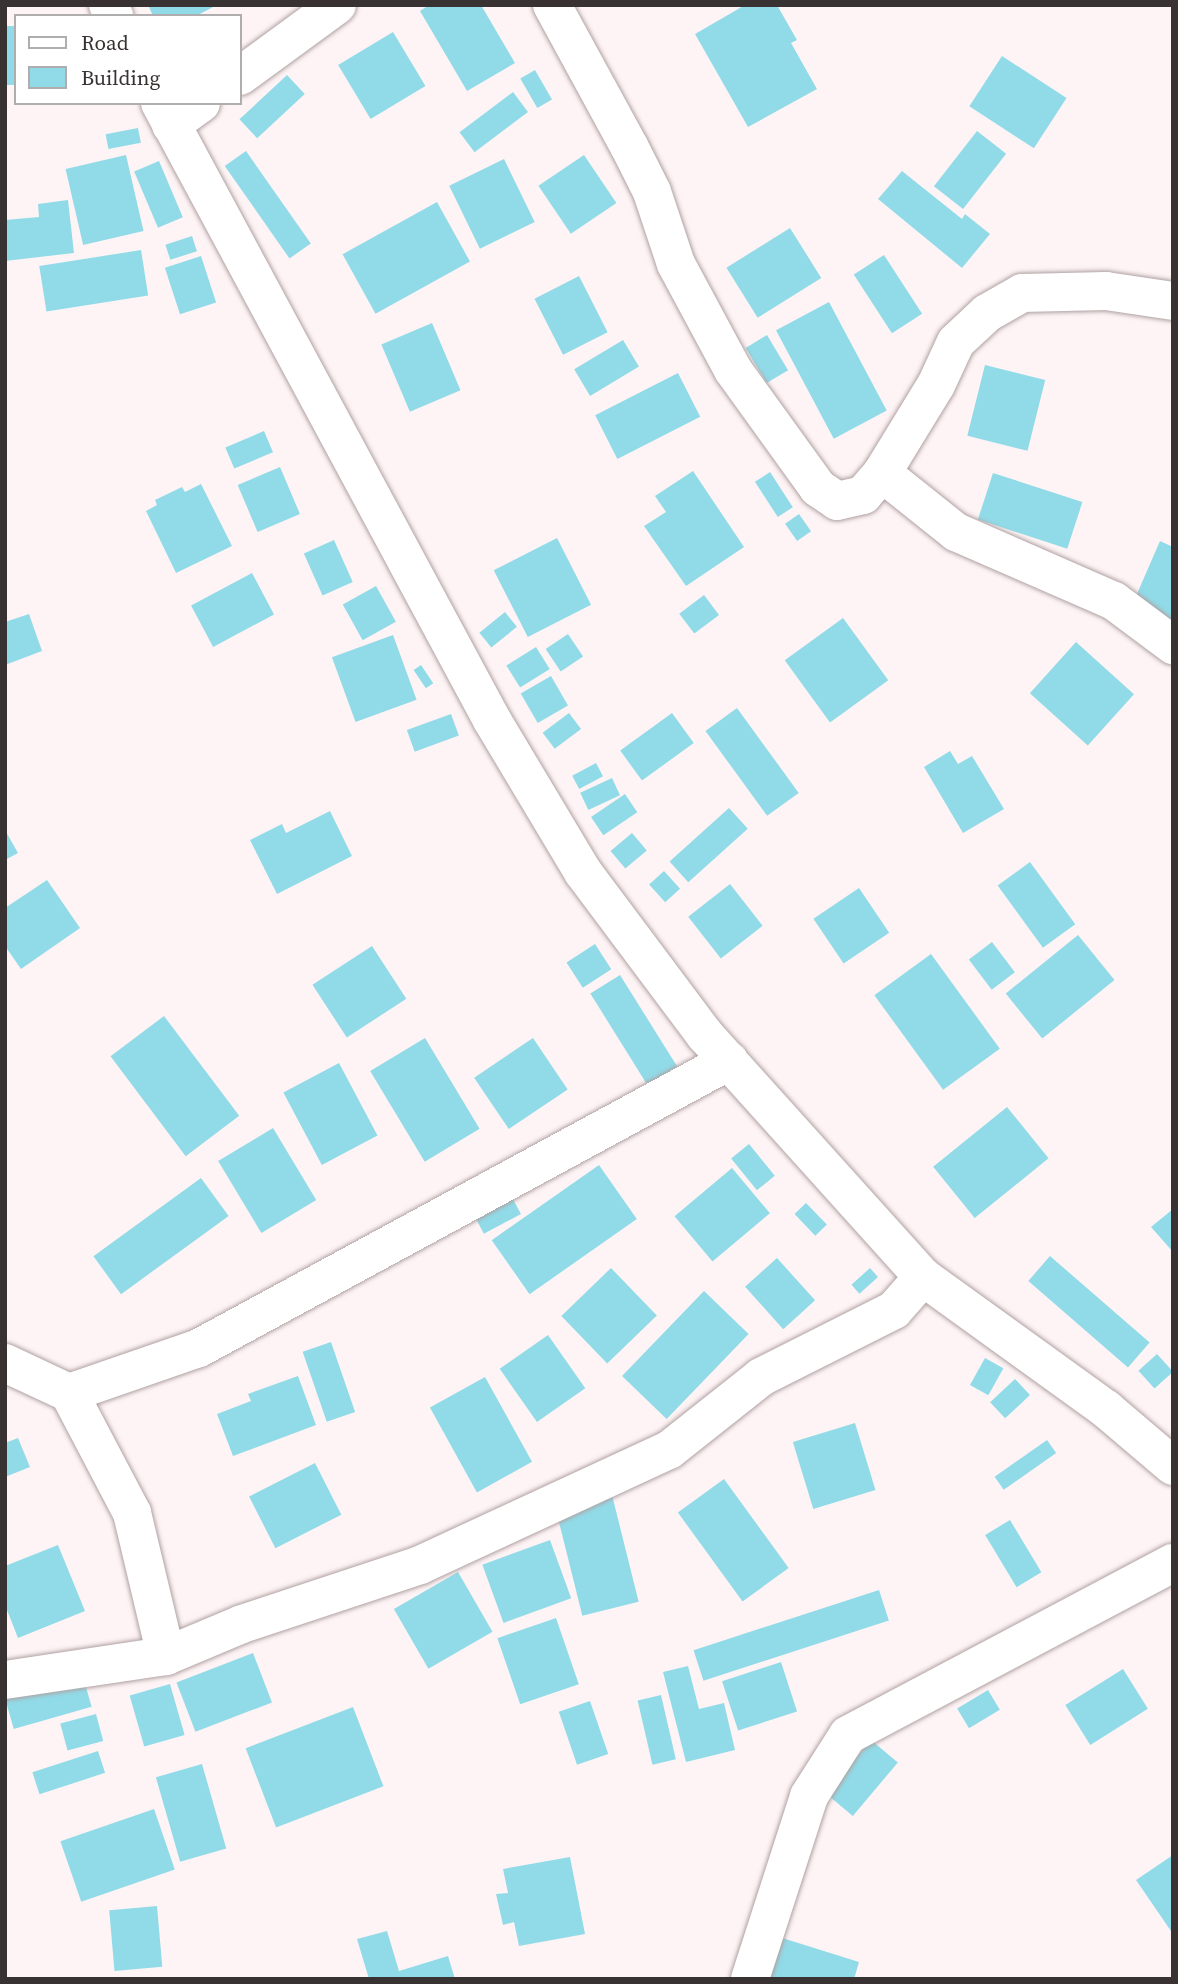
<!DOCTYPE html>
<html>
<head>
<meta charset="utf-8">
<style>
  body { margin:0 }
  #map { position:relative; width:1178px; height:1984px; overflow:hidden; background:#fef4f5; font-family:"Source Serif 4",serif }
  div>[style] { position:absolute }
  .building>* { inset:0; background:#91dbe8; transform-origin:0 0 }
  .roads { filter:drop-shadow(0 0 2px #b0a1a2) drop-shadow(0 0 2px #b0a1a2) }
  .street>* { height:38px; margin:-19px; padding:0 19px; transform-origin:19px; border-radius:19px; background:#fff }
  .secondary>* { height:38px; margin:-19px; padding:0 19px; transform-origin:19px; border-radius:19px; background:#fff }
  span { translate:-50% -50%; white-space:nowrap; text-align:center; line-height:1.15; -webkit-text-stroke:7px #fff; paint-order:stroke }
  .frame { position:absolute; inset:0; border:7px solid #383232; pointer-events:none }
  .legend { position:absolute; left:14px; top:14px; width:228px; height:91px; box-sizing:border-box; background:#fff; border:2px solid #afadad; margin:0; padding:9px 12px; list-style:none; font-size:21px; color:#383232 }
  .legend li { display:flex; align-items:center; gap:14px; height:35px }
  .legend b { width:35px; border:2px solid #afadad }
</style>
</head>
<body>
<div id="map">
  <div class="building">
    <div style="clip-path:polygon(148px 5px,217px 5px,196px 16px,153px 16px)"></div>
    <div style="clip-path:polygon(429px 5px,481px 5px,515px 63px,467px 91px,420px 11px)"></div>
    <div style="clip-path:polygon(745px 5px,777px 5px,797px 40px,791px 43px,817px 89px,748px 127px,695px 34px)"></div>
    <div style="left:16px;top:26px;width:59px;height:12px;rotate:90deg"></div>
    <div style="left:393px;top:32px;width:63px;height:64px;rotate:59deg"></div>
    <div style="left:1002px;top:56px;width:77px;height:60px;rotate:33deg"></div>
    <div style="left:535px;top:70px;width:34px;height:17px;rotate:60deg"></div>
    <div style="left:287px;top:75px;width:26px;height:65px;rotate:47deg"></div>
    <div style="left:513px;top:92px;width:25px;height:67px;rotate:53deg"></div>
    <div style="left:138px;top:128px;width:15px;height:33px;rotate:79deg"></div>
    <div style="left:977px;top:131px;width:37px;height:70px;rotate:38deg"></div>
    <div style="left:246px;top:151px;width:113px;height:26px;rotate:55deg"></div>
    <div style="left:126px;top:155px;width:78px;height:62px;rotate:77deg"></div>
    <div style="left:584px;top:155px;width:58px;height:55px;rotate:56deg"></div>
    <div style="left:504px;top:159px;width:70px;height:61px;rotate:64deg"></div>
    <div style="left:159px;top:161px;width:61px;height:27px;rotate:67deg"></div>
    <div style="clip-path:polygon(902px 171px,962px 219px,965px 214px,990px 234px,962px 268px,878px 199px)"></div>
    <div style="clip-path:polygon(68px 200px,74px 253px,5px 261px,5px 220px,39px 217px,38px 204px)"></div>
    <div style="left:437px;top:202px;width:68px;height:108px;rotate:61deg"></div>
    <div style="left:790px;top:228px;width:59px;height:75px;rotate:58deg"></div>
    <div style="left:192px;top:236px;width:16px;height:28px;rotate:72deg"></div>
    <div style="left:141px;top:250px;width:46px;height:103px;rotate:81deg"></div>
    <div style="left:884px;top:255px;width:70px;height:36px;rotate:57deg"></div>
    <div style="left:201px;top:256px;width:49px;height:38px;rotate:72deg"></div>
    <div style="left:579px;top:276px;width:63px;height:50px;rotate:63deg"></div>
    <div style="left:829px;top:302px;width:123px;height:60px;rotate:62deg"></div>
    <div style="left:432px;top:323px;width:73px;height:55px;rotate:67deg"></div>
    <div style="left:767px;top:335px;width:41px;height:25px;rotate:59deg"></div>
    <div style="left:623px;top:340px;width:31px;height:57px;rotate:59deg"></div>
    <div style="left:985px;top:365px;width:62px;height:73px;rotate:14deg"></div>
    <div style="left:678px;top:373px;width:49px;height:93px;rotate:63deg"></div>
    <div style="left:264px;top:431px;width:23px;height:42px;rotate:67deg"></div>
    <div style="left:280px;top:467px;width:51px;height:46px;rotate:67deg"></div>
    <div style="clip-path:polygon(693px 471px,744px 547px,686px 586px,644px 526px,666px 512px,655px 496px)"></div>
    <div style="left:770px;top:472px;width:42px;height:18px;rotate:57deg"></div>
    <div style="left:993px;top:473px;width:94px;height:49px;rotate:18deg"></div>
    <div style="clip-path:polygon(201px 484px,232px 546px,176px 573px,146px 511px,157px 505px,155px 500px,182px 487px,185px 492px)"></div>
    <div style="left:799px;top:514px;width:21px;height:17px;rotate:55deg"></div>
    <div style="left:557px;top:538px;width:75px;height:71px;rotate:63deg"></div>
    <div style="left:334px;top:540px;width:46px;height:33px;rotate:66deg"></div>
    <div style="clip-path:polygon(1160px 541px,1173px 547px,1173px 620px,1133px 603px)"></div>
    <div style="left:252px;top:573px;width:47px;height:69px;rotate:62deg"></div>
    <div style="left:376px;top:586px;width:41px;height:38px;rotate:61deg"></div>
    <div style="left:704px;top:595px;width:25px;height:31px;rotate:53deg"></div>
    <div style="left:505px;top:612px;width:19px;height:33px;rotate:51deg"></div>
    <div style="clip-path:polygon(29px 614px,42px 651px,5px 665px,5px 622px)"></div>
    <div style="left:843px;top:618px;width:77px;height:72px;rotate:54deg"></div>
    <div style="left:568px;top:634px;width:27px;height:27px;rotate:56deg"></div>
    <div style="left:393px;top:635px;width:69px;height:65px;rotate:70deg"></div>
    <div style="left:1076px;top:642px;width:78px;height:69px;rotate:42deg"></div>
    <div style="left:536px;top:647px;width:26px;height:35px;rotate:58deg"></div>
    <div style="left:421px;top:665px;width:22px;height:9px;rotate:56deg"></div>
    <div style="left:551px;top:676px;width:34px;height:35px;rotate:60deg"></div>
    <div style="left:737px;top:708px;width:105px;height:39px;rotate:54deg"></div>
    <div style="left:569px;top:713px;width:20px;height:33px;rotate:53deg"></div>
    <div style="left:672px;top:713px;width:37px;height:64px;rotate:54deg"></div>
    <div style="left:451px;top:714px;width:23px;height:47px;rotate:70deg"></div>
    <div style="clip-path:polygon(950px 751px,958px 764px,972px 756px,1004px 809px,963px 833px,924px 767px)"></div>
    <div style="left:596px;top:763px;width:15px;height:27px;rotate:62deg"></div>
    <div style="left:612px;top:778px;width:19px;height:35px;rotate:65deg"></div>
    <div style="left:625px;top:794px;width:22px;height:41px;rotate:56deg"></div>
    <div style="left:729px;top:808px;width:28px;height:80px;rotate:48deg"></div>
    <div style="clip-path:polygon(330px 811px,352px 856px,277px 894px,250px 840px,282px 824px,286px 833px)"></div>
    <div style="clip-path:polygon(5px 830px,18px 853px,5px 860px)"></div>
    <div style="left:632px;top:833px;width:23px;height:28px;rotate:50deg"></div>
    <div style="left:1030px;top:862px;width:77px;height:40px;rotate:54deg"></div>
    <div style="left:664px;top:871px;width:24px;height:20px;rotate:48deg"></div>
    <div style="clip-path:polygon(47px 880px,80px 928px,21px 969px,5px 946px,5px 908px)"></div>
    <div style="left:730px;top:884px;width:53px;height:53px;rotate:52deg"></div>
    <div style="left:859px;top:888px;width:54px;height:55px;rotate:56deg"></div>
    <div style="left:1078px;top:935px;width:58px;height:93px;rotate:51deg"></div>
    <div style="left:992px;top:942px;width:38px;height:29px;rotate:53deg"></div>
    <div style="left:595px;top:944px;width:30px;height:34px;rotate:57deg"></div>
    <div style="left:372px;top:946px;width:63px;height:71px;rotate:57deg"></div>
    <div style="left:931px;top:954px;width:117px;height:70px;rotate:54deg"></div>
    <div style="left:620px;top:975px;width:108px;height:35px;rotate:58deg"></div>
    <div style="left:164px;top:1016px;width:125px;height:67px;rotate:53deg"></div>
    <div style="left:425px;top:1038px;width:106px;height:64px;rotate:59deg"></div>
    <div style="left:533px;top:1038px;width:62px;height:71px;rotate:56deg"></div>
    <div style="left:339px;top:1063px;width:82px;height:63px;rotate:62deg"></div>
    <div style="left:1007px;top:1107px;width:66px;height:95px;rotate:51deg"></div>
    <div style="left:273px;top:1128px;width:84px;height:64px;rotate:59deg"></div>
    <div style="left:749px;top:1144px;width:41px;height:23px;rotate:51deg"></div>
    <div style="left:599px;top:1165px;width:66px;height:131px;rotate:55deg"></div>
    <div style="left:732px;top:1168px;width:59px;height:75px;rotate:50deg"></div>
    <div style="left:201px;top:1178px;width:47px;height:133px;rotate:54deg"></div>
    <div style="left:513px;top:1199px;width:17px;height:42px;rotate:62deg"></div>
    <div style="left:806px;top:1203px;width:30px;height:16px;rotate:46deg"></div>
    <div style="clip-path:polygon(1173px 1209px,1173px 1252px,1151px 1227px)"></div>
    <div style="left:1050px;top:1256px;width:132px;height:33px;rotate:41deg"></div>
    <div style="left:777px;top:1258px;width:57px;height:43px;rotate:48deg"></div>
    <div style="left:611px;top:1268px;width:66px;height:69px;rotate:46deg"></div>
    <div style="left:870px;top:1268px;width:12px;height:25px;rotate:48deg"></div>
    <div style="left:704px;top:1291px;width:62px;height:118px;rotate:44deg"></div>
    <div style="left:548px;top:1335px;width:65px;height:59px;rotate:55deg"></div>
    <div style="left:331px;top:1342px;width:74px;height:30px;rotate:71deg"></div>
    <div style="left:1157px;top:1354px;width:24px;height:25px;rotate:48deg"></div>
    <div style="left:985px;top:1358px;width:21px;height:31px;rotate:29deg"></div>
    <div style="clip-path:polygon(298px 1376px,316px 1425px,233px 1456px,217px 1414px,251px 1401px,248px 1394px)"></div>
    <div style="left:485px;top:1377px;width:97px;height:63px;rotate:61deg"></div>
    <div style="left:1015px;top:1379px;width:22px;height:34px;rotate:47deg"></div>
    <div style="left:855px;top:1423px;width:70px;height:65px;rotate:73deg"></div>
    <div style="clip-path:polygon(18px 1438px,30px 1467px,5px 1477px,5px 1443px)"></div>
    <div style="left:1047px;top:1440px;width:16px;height:64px;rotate:55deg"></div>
    <div style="left:315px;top:1463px;width:58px;height:74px;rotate:63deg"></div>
    <div style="left:724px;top:1479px;width:110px;height:57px;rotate:54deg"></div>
    <div style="left:612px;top:1495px;width:110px;height:58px;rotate:76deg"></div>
    <div style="left:1010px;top:1520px;width:61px;height:29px;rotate:59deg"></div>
    <div style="left:550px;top:1540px;width:62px;height:72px;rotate:70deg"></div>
    <div style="clip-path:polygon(58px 1545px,85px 1611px,18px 1638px,5px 1605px,5px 1566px)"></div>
    <div style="left:458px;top:1572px;width:69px;height:74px;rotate:60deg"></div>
    <div style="left:879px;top:1590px;width:32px;height:195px;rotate:72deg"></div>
    <div style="left:556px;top:1618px;width:70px;height:62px;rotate:71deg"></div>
    <div style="left:253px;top:1653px;width:53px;height:82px;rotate:69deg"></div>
    <div style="left:781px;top:1662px;width:52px;height:62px;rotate:72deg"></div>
    <div style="clip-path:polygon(688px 1666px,699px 1709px,724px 1703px,735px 1750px,686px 1762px,663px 1672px)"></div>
    <div style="left:1123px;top:1669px;width:47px;height:68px;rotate:58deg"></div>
    <div style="left:82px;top:1673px;width:35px;height:81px;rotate:74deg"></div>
    <div style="left:170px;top:1684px;width:53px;height:42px;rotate:74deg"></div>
    <div style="left:988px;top:1690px;width:23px;height:36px;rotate:59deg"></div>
    <div style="left:661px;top:1695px;width:66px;height:24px;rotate:77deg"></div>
    <div style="left:590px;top:1701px;width:56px;height:33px;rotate:71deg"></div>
    <div style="left:353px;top:1707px;width:85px;height:115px;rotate:69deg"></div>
    <div style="left:96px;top:1714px;width:28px;height:37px;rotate:75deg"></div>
    <div style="left:871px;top:1740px;width:35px;height:70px;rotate:40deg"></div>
    <div style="left:98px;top:1751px;width:23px;height:69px;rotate:72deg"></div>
    <div style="left:202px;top:1764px;width:88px;height:48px;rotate:74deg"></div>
    <div style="left:154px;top:1809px;width:64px;height:99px;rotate:71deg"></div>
    <div style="clip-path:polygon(1173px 1855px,1173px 1934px,1136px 1880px)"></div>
    <div style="clip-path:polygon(570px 1857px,585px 1934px,519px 1946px,514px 1922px,503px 1925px,496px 1894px,508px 1893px,503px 1869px)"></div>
    <div style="left:157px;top:1906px;width:61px;height:48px;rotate:85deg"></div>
    <div style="clip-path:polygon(387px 1931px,399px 1971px,448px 1956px,455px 1979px,369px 1979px,357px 1939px)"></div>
    <div style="clip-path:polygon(776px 1936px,859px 1962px,854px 1979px,763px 1979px)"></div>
  </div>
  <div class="roads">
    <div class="street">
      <div style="left:552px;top:5px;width:161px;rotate:61.4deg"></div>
      <div style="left:629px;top:146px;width:51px;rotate:63.4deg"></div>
      <div style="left:652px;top:192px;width:76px;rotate:71.6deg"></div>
      <div style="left:676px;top:264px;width:120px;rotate:61.7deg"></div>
      <div style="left:733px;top:370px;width:145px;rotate:54.2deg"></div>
      <div style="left:818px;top:488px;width:23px;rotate:34deg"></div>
      <div style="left:837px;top:501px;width:27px;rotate:-13deg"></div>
      <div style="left:863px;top:495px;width:29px;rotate:-49deg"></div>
      <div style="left:882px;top:473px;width:103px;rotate:-58.5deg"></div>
      <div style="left:936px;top:385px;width:47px;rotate:-65.1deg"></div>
      <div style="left:956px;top:342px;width:42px;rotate:-43.1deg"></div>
      <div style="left:987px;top:313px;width:40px;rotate:-29.7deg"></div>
      <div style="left:1022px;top:293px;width:84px;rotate:-1.4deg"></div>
      <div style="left:1106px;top:291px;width:68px;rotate:8.5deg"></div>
      <div style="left:240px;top:76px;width:120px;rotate:-36.2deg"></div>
      <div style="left:171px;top:125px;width:37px;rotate:-36deg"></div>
      <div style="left:882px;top:473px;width:95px;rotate:38.6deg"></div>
      <div style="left:956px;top:532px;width:172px;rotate:23.6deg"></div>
      <div style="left:1114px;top:601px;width:74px;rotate:36.7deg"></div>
      <div style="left:5px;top:1363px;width:71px;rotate:25.1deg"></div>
      <div style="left:69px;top:1393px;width:136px;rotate:62.3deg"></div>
      <div style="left:132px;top:1513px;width:147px;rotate:76.6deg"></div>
      <div style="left:69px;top:1393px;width:138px;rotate:-19.1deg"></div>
      <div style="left:199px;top:1348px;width:603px;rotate:-28.44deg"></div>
      <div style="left:5px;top:1680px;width:163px;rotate:-8.5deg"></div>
      <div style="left:166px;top:1656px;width:82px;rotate:-22.8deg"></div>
      <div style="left:242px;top:1624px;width:188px;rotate:-18.3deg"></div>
      <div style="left:420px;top:1565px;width:274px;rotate:-24.8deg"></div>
      <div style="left:669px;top:1450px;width:117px;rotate:-38.4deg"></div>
      <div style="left:761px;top:1377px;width:149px;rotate:-26.7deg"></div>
      <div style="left:894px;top:1310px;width:44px;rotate:-48.7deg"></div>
      <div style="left:750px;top:1979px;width:192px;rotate:-72.1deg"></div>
      <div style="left:809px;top:1796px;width:72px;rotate:-57.4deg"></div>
      <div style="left:848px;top:1735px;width:368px;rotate:-27.9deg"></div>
    </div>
    <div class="secondary">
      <div style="left:108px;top:5px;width:13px;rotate:61deg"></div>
      <div style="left:160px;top:103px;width:701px;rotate:61.72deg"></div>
      <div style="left:492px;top:720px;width:177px;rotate:59.1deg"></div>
      <div style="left:583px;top:872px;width:204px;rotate:53.2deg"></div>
      <div style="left:705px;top:1035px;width:326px;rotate:48deg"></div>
      <div style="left:923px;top:1277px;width:226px;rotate:35.8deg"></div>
      <div style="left:1106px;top:1409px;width:88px;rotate:40.4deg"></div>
    </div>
  </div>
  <div class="frame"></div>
  <ul class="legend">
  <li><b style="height:9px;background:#fff"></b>Road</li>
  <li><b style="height:19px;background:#91dbe8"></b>Building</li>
  </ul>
</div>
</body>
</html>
